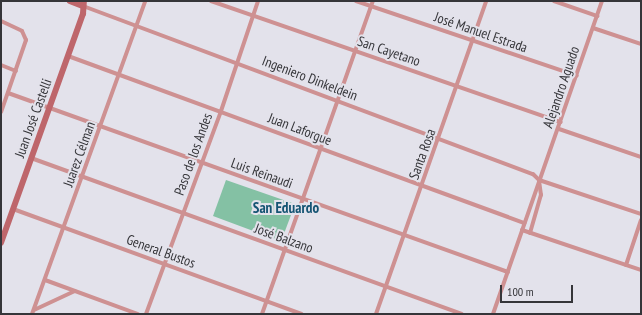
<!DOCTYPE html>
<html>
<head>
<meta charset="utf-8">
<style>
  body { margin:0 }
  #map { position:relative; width:642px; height:315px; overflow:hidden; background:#e3e2eb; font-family:"PT Sans Narrow",sans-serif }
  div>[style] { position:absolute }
  .green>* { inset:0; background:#84c1a4 }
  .street>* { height:4px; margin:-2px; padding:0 2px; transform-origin:2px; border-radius:2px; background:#ce9192 }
  .secondary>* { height:5.5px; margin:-2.75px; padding:0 2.75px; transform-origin:2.75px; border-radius:2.75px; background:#be666b }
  span { translate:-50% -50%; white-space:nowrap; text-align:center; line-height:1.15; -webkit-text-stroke:4px #e3e2eb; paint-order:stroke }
  .street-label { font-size:14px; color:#353539 }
  .neighbourhood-label { font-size:15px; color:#155473; font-weight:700 }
  .frame { position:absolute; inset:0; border:2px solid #353539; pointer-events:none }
  .scale { position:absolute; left:500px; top:285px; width:73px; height:18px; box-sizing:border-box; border:2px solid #353539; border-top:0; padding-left:5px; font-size:12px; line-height:14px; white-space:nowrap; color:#353539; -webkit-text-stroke:3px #e3e2eb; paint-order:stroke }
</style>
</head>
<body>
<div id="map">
  <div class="green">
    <div style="clip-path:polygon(226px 180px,292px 203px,294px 207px,282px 239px,278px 240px,213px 216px)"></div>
  </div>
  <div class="street">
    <div style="left:211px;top:1px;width:370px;rotate:19.1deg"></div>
    <div style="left:356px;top:1px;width:233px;rotate:18.7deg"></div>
    <div style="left:554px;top:1px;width:46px;rotate:19.2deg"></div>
    <div style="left:83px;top:6px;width:480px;rotate:20.5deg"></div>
    <div style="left:533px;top:174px;width:8px;rotate:45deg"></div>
    <div style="left:539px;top:180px;width:108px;rotate:18.4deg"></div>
    <div style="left:1px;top:21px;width:23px;rotate:25deg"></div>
    <div style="left:22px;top:31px;width:10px;rotate:66deg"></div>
    <div style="left:26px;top:40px;width:76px;rotate:109.1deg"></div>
    <div style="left:593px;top:28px;width:51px;rotate:18.4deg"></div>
    <div style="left:68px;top:56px;width:486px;rotate:20.1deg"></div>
    <div style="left:1px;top:65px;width:16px;rotate:22deg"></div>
    <div style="left:8px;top:93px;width:531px;rotate:19.7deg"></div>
    <div style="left:559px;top:129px;width:87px;rotate:18.9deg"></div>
    <div style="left:31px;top:158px;width:458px;rotate:19.9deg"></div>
    <div style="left:13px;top:209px;width:307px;rotate:20deg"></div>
    <div style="left:522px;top:230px;width:126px;rotate:18.6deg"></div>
    <div style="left:530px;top:233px;width:40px;rotate:-74deg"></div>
    <div style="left:541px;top:195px;width:15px;rotate:-98deg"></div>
    <div style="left:626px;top:265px;width:47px;rotate:-71.6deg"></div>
    <div style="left:45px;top:280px;width:99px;rotate:20.1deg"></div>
    <div style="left:34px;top:310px;width:45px;rotate:-24.9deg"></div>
    <div style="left:32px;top:314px;width:333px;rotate:-70.1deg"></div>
    <div style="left:146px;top:314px;width:216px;rotate:-69.7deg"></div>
    <div style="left:221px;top:111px;width:116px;rotate:-71.4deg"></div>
    <div style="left:262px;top:314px;width:332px;rotate:-70.5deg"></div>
    <div style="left:376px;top:314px;width:332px;rotate:-70.6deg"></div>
    <div style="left:493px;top:314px;width:331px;rotate:-70.8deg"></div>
  </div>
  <div class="secondary">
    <div style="left:70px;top:1px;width:14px;rotate:21deg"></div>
    <div style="left:1px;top:243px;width:243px;rotate:-70.3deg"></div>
    <div style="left:83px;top:14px;width:13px;rotate:-86deg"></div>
  </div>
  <div class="street-label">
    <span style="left:481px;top:32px;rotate:19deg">José Manuel Estrada</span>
    <span style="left:389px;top:51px;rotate:19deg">San Cayetano</span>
    <span style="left:310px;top:78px;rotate:21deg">Ingeniero Dinkeldein</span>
    <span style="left:561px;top:87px;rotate:-71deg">Alejandro Aguado</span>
    <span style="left:33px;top:118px;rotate:-70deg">Juan José Castelli</span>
    <span style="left:300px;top:129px;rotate:21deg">Juan Laforgue</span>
    <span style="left:79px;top:154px;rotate:-70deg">Juarez Célman</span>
    <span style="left:193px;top:154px;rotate:-70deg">Paso de los Andes</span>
    <span style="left:422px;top:154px;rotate:-70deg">Santa Rosa</span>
    <span style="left:262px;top:173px;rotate:20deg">Luis Reinaudi</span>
    <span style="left:284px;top:238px;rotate:20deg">José Balzano</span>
    <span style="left:161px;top:251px;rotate:20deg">General Bustos</span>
  </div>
  <div class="neighbourhood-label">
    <span style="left:286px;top:208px">San Eduardo</span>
  </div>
  <div class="frame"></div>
  <div class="scale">100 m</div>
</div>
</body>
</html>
